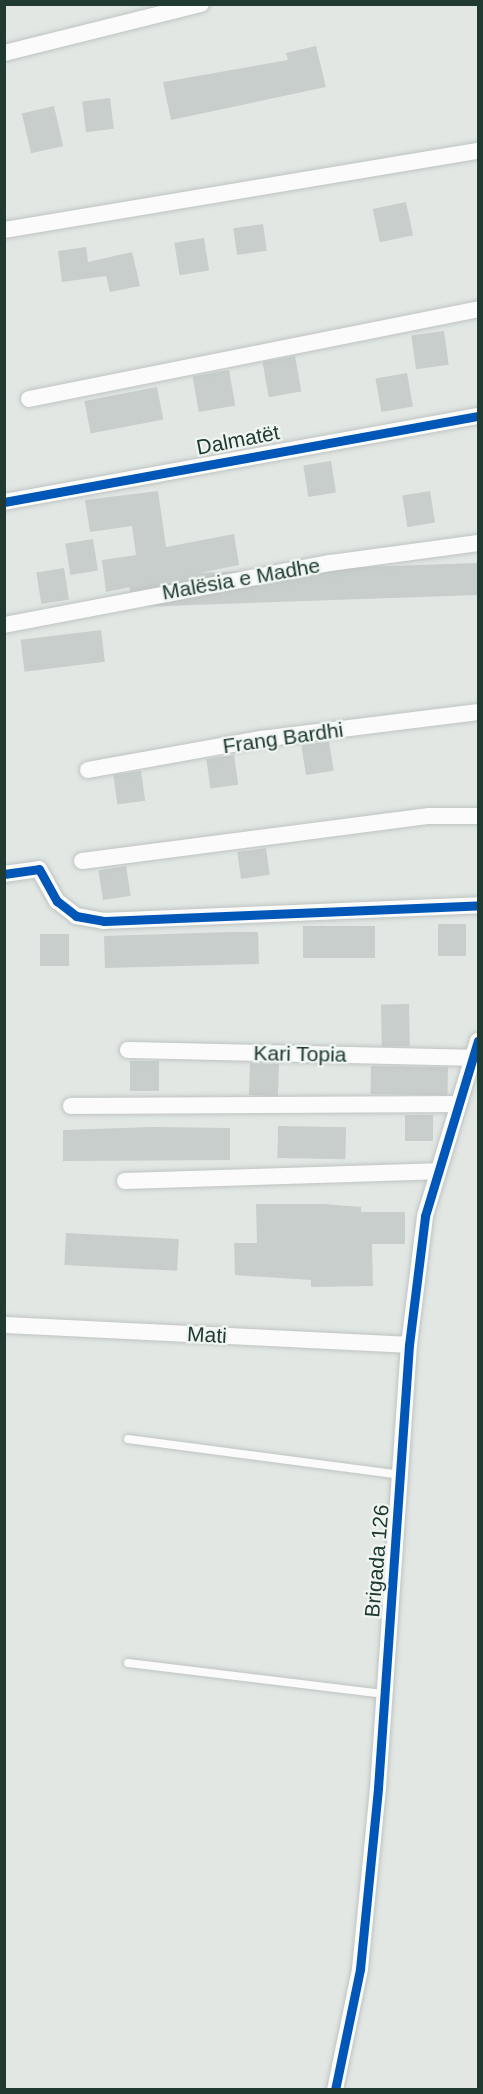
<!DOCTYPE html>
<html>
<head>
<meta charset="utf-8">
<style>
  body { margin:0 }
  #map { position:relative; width:483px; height:2094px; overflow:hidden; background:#e2e7e4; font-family:Helvetica,sans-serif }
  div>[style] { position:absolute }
  .building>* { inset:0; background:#c8cecb; transform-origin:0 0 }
  .roads { filter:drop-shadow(0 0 2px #bfc4c1) drop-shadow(0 0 2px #bfc4c1) }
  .service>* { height:8px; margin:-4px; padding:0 4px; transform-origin:4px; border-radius:4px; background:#fbfbfb }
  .minor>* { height:16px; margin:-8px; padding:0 8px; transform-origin:8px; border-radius:8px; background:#fbfbfb }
  .cycleway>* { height:9px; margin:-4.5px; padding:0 4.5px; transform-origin:4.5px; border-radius:4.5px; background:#0057b8 }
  span { translate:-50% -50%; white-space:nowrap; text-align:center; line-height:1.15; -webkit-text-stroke:4.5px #eff6f2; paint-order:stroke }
  .street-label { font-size:21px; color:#203931 }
  .frame { position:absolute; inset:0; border:6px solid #203931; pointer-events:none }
</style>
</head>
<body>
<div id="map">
  <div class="building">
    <div style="clip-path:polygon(316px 46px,326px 87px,171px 120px,163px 82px,288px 60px,286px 53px)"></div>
    <div style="left:110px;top:98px;width:31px;height:28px;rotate:83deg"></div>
    <div style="left:54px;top:106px;width:41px;height:33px;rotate:77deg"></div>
    <div style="left:406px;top:202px;width:34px;height:34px;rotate:78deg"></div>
    <div style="left:263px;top:224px;width:27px;height:30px;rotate:82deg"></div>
    <div style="left:204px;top:238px;width:33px;height:30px;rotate:81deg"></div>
    <div style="clip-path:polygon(86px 247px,88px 262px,132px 252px,140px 286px,110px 292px,106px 276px,62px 282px,58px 251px)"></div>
    <div style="left:444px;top:331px;width:34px;height:33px;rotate:82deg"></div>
    <div style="left:295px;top:356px;width:36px;height:33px;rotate:80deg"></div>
    <div style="left:229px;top:370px;width:36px;height:37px;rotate:80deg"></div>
    <div style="left:407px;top:373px;width:34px;height:32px;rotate:80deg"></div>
    <div style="left:157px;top:387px;width:33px;height:74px;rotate:79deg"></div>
    <div style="left:331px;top:461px;width:32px;height:28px;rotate:81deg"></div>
    <div style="clip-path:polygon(158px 491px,166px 547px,234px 534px,239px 565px,106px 592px,102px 560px,136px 555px,132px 526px,90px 532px,85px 500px)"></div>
    <div style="left:430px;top:491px;width:32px;height:28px;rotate:81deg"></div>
    <div style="left:93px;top:539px;width:32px;height:28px;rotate:81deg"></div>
    <div style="left:477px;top:563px;width:32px;height:348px;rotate:88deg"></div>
    <div style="left:64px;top:568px;width:32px;height:28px;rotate:81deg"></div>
    <div style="left:101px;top:630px;width:32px;height:81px;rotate:83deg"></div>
    <div style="left:329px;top:741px;width:30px;height:28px;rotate:81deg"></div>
    <div style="left:234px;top:755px;width:30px;height:28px;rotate:82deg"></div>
    <div style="left:141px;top:771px;width:30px;height:28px;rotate:82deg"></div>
    <div style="left:266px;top:848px;width:27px;height:29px;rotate:82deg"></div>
    <div style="left:126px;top:866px;width:30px;height:28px;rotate:81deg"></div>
    <div style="left:438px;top:924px;width:28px;height:32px"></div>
    <div style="left:375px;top:926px;width:32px;height:72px;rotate:90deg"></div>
    <div style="clip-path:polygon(230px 932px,258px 932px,259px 964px,105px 968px,104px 936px)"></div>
    <div style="left:40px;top:934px;width:29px;height:32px"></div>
    <div style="left:409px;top:1004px;width:42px;height:28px;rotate:89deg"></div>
    <div style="left:130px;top:1061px;width:29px;height:30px"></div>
    <div style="left:250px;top:1063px;width:29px;height:32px;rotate:2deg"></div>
    <div style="left:371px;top:1066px;width:77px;height:28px;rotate:1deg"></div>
    <div style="left:405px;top:1115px;width:28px;height:26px"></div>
    <div style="left:278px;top:1126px;width:68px;height:32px;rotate:1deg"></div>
    <div style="clip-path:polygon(152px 1127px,230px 1128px,230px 1160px,63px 1161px,63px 1130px)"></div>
    <div style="clip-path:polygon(256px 1204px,324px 1204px,361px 1207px,361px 1212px,405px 1212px,405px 1244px,372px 1244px,373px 1286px,311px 1287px,311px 1280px,235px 1275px,234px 1243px,257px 1243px)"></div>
    <div style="left:66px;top:1233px;width:113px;height:32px;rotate:3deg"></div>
  </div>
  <div class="roads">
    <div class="service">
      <div style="left:128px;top:1439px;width:276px;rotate:7.5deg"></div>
      <div style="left:128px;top:1663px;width:259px;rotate:6.9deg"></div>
    </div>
    <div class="minor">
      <div style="left:4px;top:53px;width:203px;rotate:-14deg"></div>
      <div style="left:4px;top:230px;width:481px;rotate:-9.5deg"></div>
      <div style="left:29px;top:399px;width:458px;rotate:-11.3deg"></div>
      <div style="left:4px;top:502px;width:482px;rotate:-10.3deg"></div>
      <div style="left:4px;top:625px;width:332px;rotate:-10.8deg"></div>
      <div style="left:330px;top:563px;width:149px;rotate:-7.7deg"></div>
      <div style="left:88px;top:770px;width:176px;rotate:-10.2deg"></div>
      <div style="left:261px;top:739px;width:219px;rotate:-7.1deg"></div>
      <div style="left:82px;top:861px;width:350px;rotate:-7.4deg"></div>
      <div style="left:429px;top:816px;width:49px"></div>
      <div style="left:4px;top:874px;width:35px;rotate:-8deg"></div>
      <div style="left:39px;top:869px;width:37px;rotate:61deg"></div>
      <div style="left:57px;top:901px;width:24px;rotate:38deg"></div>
      <div style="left:76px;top:916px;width:28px;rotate:10deg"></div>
      <div style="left:104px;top:921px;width:374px;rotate:-2.4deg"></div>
      <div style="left:128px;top:1050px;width:344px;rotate:1.3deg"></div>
      <div style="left:71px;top:1106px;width:387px;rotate:-0.3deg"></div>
      <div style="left:125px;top:1181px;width:312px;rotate:-1.8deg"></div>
      <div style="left:4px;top:1325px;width:405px;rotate:2.8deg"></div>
      <div style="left:335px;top:2090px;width:124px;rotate:-78.3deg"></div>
      <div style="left:360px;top:1969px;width:182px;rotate:-84.3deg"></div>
      <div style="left:378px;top:1788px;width:444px;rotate:-86deg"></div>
      <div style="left:409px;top:1345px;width:130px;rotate:-82.9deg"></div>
      <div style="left:425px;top:1216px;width:183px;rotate:-73.2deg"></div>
    </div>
  </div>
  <div class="cycleway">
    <div style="left:4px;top:502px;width:482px;rotate:-10.3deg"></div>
    <div style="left:4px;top:874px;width:35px;rotate:-8deg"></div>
    <div style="left:39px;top:869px;width:37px;rotate:61deg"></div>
    <div style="left:57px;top:901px;width:24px;rotate:38deg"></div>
    <div style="left:76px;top:916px;width:28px;rotate:10deg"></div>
    <div style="left:104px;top:921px;width:374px;rotate:-2.4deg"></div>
    <div style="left:335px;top:2090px;width:124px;rotate:-78.3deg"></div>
    <div style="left:360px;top:1969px;width:182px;rotate:-84.3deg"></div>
    <div style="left:378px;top:1788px;width:444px;rotate:-86deg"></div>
    <div style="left:409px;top:1345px;width:130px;rotate:-82.9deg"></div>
    <div style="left:425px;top:1216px;width:183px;rotate:-73.2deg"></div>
  </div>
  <div class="street-label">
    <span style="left:238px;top:440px;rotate:-11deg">Dalmatët</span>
    <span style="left:241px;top:579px;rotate:-10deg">Malësia e Madhe</span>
    <span style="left:283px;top:738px;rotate:-8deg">Frang Bardhi</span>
    <span style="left:300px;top:1054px;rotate:1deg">Kari Topia</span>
    <span style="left:207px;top:1335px;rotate:3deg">Mati</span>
    <span style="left:377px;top:1561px;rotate:-85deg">Brigada 126</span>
  </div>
  <div class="frame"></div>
</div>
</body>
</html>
